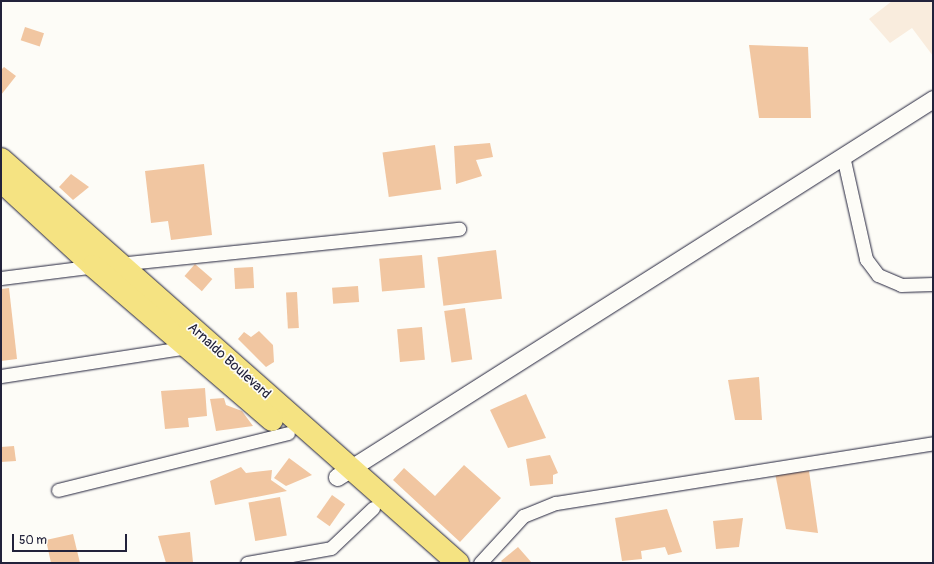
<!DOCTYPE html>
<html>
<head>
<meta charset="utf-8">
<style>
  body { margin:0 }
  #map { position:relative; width:934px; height:564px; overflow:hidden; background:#fdfcf7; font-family:Pangolin,sans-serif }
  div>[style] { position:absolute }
  .built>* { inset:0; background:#f9ecdd }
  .building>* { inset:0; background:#f1c6a1; transform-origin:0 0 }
  .roads { filter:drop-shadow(0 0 1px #22223b) drop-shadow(0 0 1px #22223b) }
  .minor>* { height:13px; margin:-6.5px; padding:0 6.5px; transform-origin:6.5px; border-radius:6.5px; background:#fdfcf7 }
  .tertiary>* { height:17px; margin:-8.5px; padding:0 8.5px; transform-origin:8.5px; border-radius:8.5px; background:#fdfcf7 }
  .trunk>* { height:22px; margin:-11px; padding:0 11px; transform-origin:11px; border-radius:11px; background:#f5e382 }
  span { translate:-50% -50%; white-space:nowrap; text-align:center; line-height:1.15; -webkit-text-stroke:3.5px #fdfcf7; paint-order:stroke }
  .street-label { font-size:14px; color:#22223b }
  .frame { position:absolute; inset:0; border:2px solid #22223b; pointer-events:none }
  .scale { position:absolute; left:12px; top:534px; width:115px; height:18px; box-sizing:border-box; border:2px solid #22223b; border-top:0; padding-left:5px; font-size:12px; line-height:14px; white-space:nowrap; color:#22223b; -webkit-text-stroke:3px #fdfcf7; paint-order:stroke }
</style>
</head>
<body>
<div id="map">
  <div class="built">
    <div style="clip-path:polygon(892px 1px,933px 1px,933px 56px,912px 28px,890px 43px,869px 19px)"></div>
  </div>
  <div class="building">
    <div style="left:25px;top:27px;width:20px;height:14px;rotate:18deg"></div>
    <div style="clip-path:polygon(749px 45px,808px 47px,811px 118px,759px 118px)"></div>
    <div style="clip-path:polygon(4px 67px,16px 76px,1px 95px,1px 70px)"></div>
    <div style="clip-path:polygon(490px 143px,493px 157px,476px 160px,482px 176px,456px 184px,454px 146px)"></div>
    <div style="left:435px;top:145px;width:45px;height:53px;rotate:82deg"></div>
    <div style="clip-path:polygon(204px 164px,212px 235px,171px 240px,168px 221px,151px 223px,145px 171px)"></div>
    <div style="clip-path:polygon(71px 174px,89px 187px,73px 200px,59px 187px)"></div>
    <div style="left:496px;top:250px;width:49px;height:59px;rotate:83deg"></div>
    <div style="left:422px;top:255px;width:33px;height:43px;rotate:85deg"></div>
    <div style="left:195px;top:264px;width:23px;height:16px;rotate:41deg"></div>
    <div style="left:253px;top:267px;width:21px;height:19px;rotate:87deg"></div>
    <div style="left:358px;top:286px;width:16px;height:26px;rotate:86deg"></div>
    <div style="clip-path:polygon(9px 288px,17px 359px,1px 361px,1px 289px)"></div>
    <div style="left:297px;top:292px;width:36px;height:11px;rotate:87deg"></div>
    <div style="left:465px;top:308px;width:52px;height:21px;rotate:82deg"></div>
    <div style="left:422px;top:327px;width:33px;height:25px;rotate:85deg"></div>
    <div style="clip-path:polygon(259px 331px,273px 345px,274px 362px,266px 367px,238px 339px,244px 332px,251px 337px)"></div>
    <div style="clip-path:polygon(759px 377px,762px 420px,735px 420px,728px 380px)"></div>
    <div style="clip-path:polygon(205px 388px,207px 416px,188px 418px,189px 427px,165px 429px,161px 391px)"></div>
    <div style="clip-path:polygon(526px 394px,546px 438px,508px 448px,490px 410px)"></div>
    <div style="clip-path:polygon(224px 398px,226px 405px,242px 411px,253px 426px,216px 431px,210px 399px)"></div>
    <div style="clip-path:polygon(14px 446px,16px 461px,1px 462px,1px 447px)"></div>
    <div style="clip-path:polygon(550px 455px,558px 473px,553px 475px,553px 484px,530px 486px,526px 459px)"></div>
    <div style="clip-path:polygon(289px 458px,312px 475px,286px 486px,274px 478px)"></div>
    <div style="clip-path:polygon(464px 465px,501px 498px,460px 542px,393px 480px,404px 468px,435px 496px)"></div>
    <div style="clip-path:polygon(241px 467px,246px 473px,272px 470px,271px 480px,287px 491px,215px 505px,210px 481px)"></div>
    <div style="clip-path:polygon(809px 471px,818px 533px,786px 529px,775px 473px)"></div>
    <div style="left:332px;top:495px;width:16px;height:27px;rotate:35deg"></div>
    <div style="left:280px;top:497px;width:39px;height:32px;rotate:80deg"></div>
    <div style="clip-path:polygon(667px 509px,682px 552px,668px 555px,665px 547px,641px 551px,642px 559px,622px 561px,615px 518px)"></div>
    <div style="clip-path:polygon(743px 518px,739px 547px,716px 549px,713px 521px)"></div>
    <div style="clip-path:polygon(190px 532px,193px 562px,166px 563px,158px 536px)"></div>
    <div style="clip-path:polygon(73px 534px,80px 563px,51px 563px,46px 540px)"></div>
    <div style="clip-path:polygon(518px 547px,532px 563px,503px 563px,501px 561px)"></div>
  </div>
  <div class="roads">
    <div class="minor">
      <div style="left:843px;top:156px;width:106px;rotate:77.4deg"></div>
      <div style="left:866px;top:259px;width:20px;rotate:53deg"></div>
      <div style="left:878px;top:275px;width:25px;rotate:23deg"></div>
      <div style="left:901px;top:285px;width:32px;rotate:-2deg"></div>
      <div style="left:118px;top:264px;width:343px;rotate:-5.9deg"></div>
      <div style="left:1px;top:278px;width:96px;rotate:-7.2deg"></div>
      <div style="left:1px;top:376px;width:189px;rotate:-8.8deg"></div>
      <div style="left:58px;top:490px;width:237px;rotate:-13.9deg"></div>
      <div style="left:247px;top:563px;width:85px;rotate:-10.1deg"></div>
      <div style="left:331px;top:548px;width:58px;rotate:-43.6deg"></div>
      <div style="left:480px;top:563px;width:64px;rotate:-47.5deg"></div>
      <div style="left:523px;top:516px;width:35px;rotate:-22deg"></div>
      <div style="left:556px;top:503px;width:382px;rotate:-9deg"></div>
    </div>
    <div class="tertiary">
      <div style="left:337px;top:477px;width:706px;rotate:-32.38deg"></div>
    </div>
    <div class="trunk">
      <div style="left:1px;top:159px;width:610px;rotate:41.48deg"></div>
      <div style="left:1px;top:181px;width:125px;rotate:42.7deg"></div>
      <div style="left:93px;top:266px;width:236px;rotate:40.7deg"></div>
    </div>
  </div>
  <div class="street-label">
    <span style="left:229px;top:361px;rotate:42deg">Arnaldo Boulevard</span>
  </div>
  <div class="frame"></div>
  <div class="scale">50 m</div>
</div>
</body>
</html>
